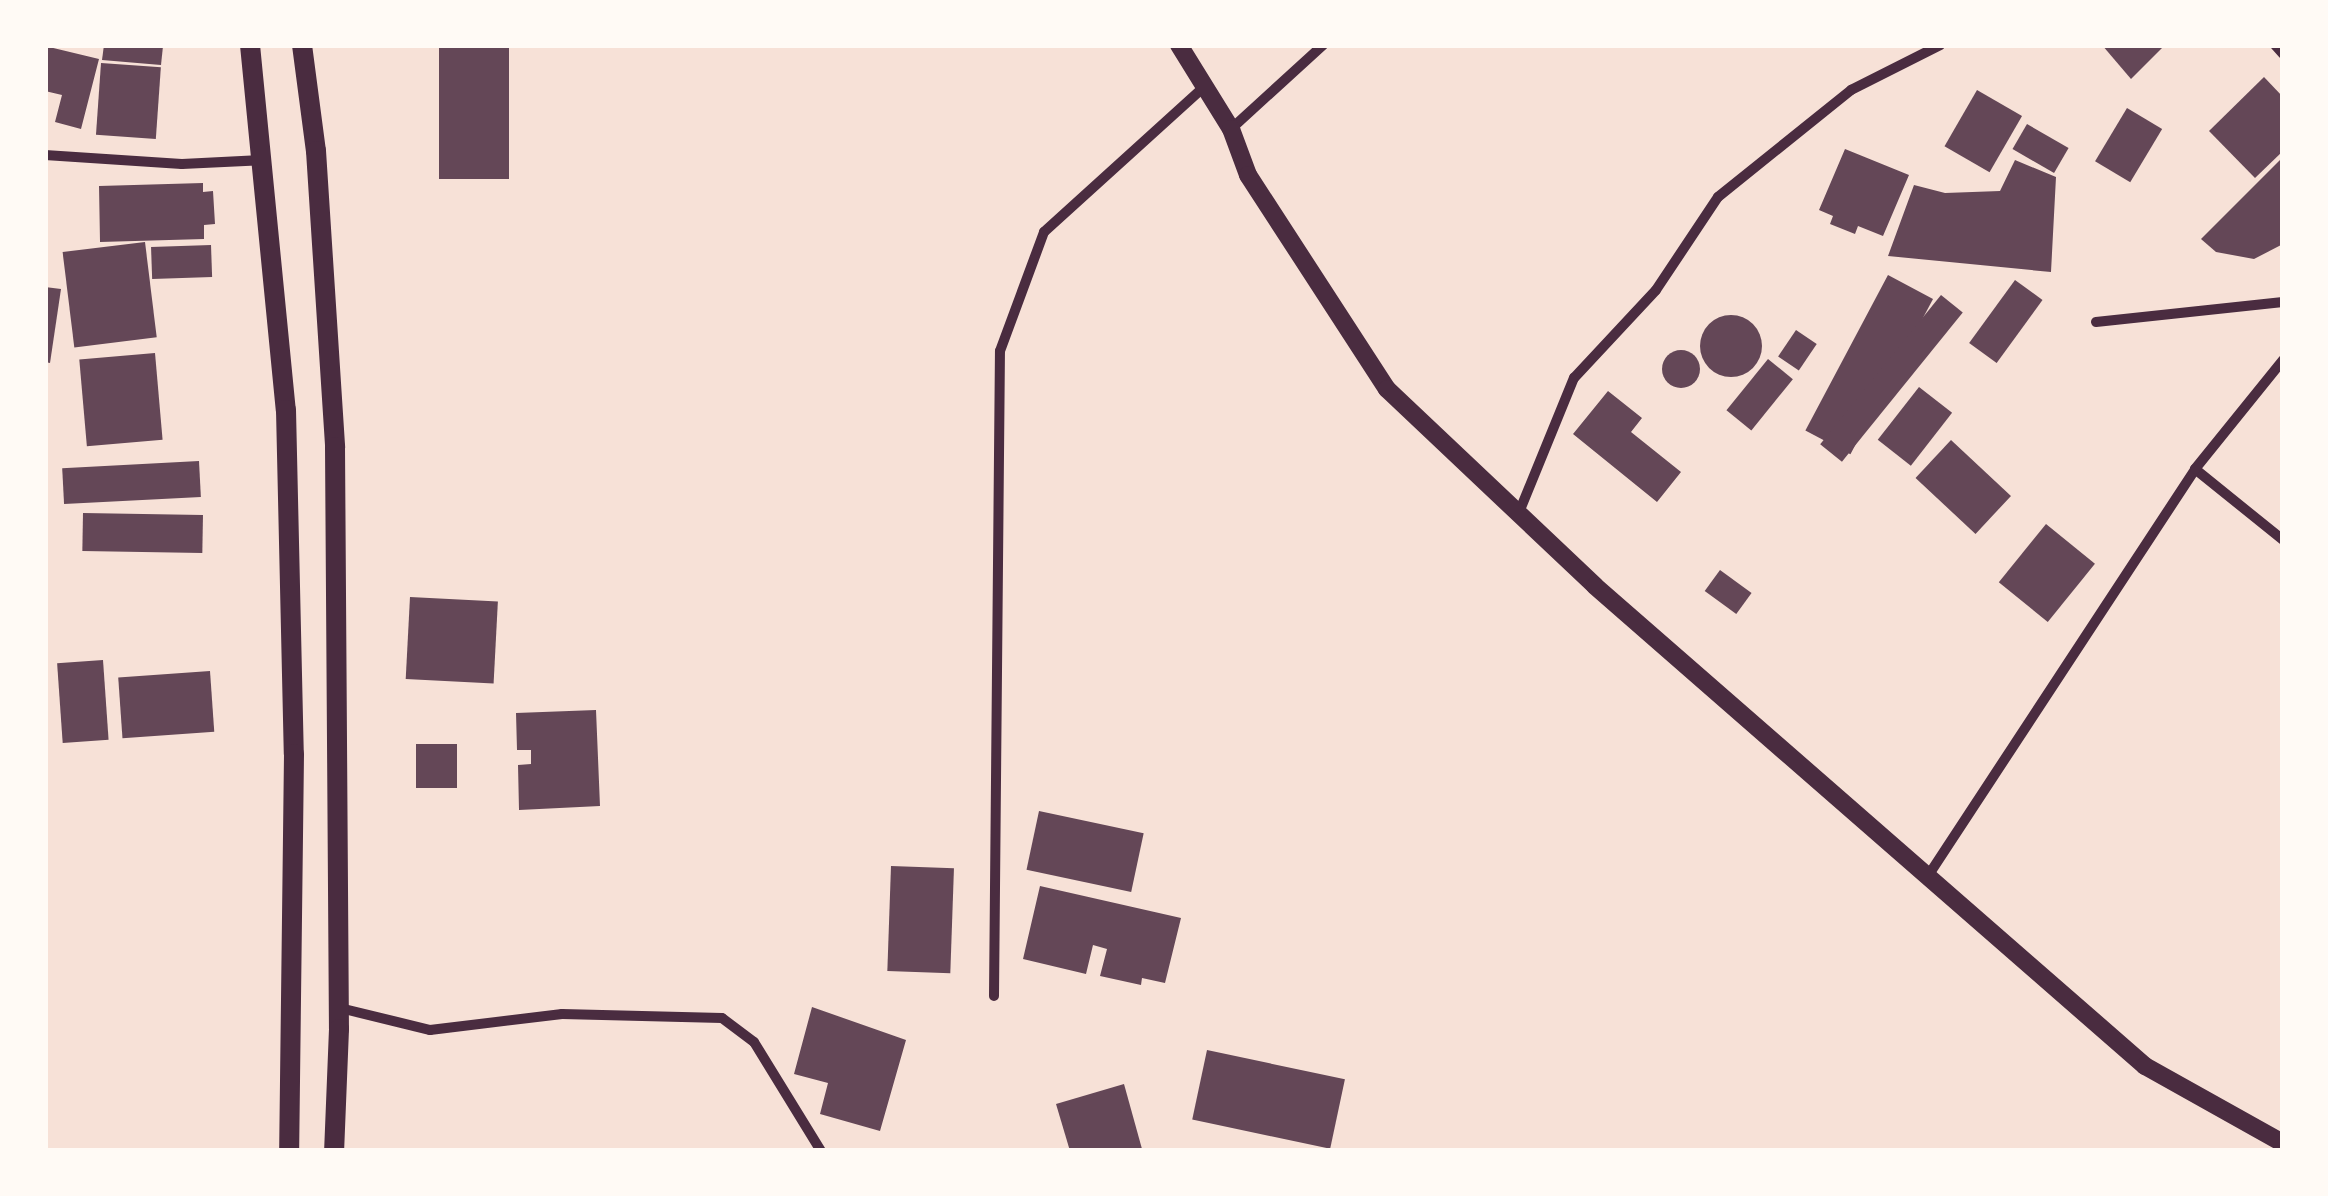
<!DOCTYPE html>
<html>
<head>
<meta charset="utf-8">
<style>
  body { margin:0 }
  #map { position:relative; width:2328px; height:1196px; overflow:hidden; background:#f7e1d7; font-family:"Varela Round",sans-serif }
  div>[style] { position:absolute }
  .building>* { inset:0; background:#644757; transform-origin:0 0 }
  .round { border-radius:50% }
  .minor>* { height:10px; margin:-5px; padding:0 5px; transform-origin:5px; border-radius:5px; background:#4a2c40 }
  .tertiary>* { height:18px; margin:-9px; padding:0 9px; transform-origin:9px; border-radius:9px; background:#4a2c40 }
  .secondary>* { height:20px; margin:-10px; padding:0 10px; transform-origin:10px; border-radius:10px; background:#4a2c40 }
  span { translate:-50% -50%; white-space:nowrap; text-align:center; line-height:1.15; -webkit-text-stroke:9px #fffaf5; paint-order:stroke }
  .frame { position:absolute; inset:0; border:48px solid #fffaf5; pointer-events:none }
</style>
</head>
<body>
<div id="map">
  <div class="building">
    <div style="clip-path:polygon(104px 45px,163px 46px,161px 65px,102px 60px)"></div>
    <div style="left:439px;top:45px;width:70px;height:134px"></div>
    <div style="clip-path:polygon(2102px 45px,2165px 45px,2131px 79px)"></div>
    <div style="clip-path:polygon(45px 46px,99px 59px,81px 129px,55px 122px,62px 95px,45px 91px)"></div>
    <div style="left:101px;top:63px;width:60px;height:72px;rotate:4deg"></div>
    <div style="clip-path:polygon(2264px 77px,2283px 97px,2283px 151px,2255px 178px,2209px 131px)"></div>
    <div style="left:1977px;top:90px;width:52px;height:65px;rotate:30deg"></div>
    <div style="left:2127px;top:108px;width:41px;height:62px;rotate:31deg"></div>
    <div style="left:2027px;top:124px;width:48px;height:29px;rotate:30deg"></div>
    <div style="clip-path:polygon(1845px 149px,1909px 175px,1883px 236px,1858px 226px,1855px 234px,1830px 224px,1833px 216px,1819px 210px)"></div>
    <div style="clip-path:polygon(2283px 157px,2283px 244px,2254px 259px,2216px 252px,2201px 239px)"></div>
    <div style="clip-path:polygon(2015px 160px,2056px 177px,2051px 272px,1888px 256px,1914px 185px,1945px 193px,2000px 191px)"></div>
    <div style="clip-path:polygon(203px 183px,203px 192px,213px 191px,215px 224px,204px 225px,204px 239px,100px 242px,99px 186px)"></div>
    <div style="left:145px;top:242px;width:96px;height:83px;rotate:83deg"></div>
    <div style="left:211px;top:245px;width:32px;height:60px;rotate:88deg"></div>
    <div style="left:1888px;top:275px;width:51px;height:176px;rotate:28deg"></div>
    <div style="left:2015px;top:280px;width:34px;height:78px;rotate:36deg"></div>
    <div style="clip-path:polygon(45px 287px,61px 289px,50px 363px,45px 362px)"></div>
    <div style="left:1941px;top:295px;width:28px;height:192px;rotate:39deg"></div>
    <div class="round" style="left:1700px;top:315px;width:62px;height:62px"></div>
    <div style="left:1796px;top:330px;width:25px;height:32px;rotate:34deg"></div>
    <div class="round" style="left:1662px;top:350px;width:38px;height:38px"></div>
    <div style="left:155px;top:353px;width:87px;height:76px;rotate:85deg"></div>
    <div style="left:1768px;top:359px;width:32px;height:66px;rotate:39deg"></div>
    <div style="left:1919px;top:387px;width:42px;height:67px;rotate:38deg"></div>
    <div style="clip-path:polygon(1608px 391px,1642px 418px,1631px 432px,1681px 472px,1657px 502px,1573px 434px)"></div>
    <div style="left:1951px;top:440px;width:82px;height:52px;rotate:43deg"></div>
    <div style="left:199px;top:461px;width:36px;height:137px;rotate:87deg"></div>
    <div style="left:83px;top:513px;width:120px;height:38px;rotate:1deg"></div>
    <div style="left:2046px;top:524px;width:63px;height:75px;rotate:39deg"></div>
    <div style="left:1720px;top:570px;width:39px;height:26px;rotate:36deg"></div>
    <div style="left:410px;top:597px;width:88px;height:82px;rotate:3deg"></div>
    <div style="left:103px;top:660px;width:80px;height:46px;rotate:86deg"></div>
    <div style="left:210px;top:671px;width:61px;height:92px;rotate:86deg"></div>
    <div style="clip-path:polygon(596px 710px,600px 806px,519px 810px,518px 765px,531px 764px,531px 750px,517px 750px,516px 713px)"></div>
    <div style="left:416px;top:744px;width:41px;height:44px"></div>
    <div style="left:1039px;top:811px;width:107px;height:60px;rotate:12deg"></div>
    <div style="left:891px;top:866px;width:63px;height:105px;rotate:2deg"></div>
    <div style="clip-path:polygon(1040px 886px,1181px 918px,1165px 983px,1142px 978px,1141px 985px,1100px 976px,1107px 949px,1093px 945px,1086px 974px,1023px 959px)"></div>
    <div style="clip-path:polygon(812px 1007px,906px 1040px,880px 1131px,820px 1114px,828px 1083px,794px 1074px)"></div>
    <div style="left:1207px;top:1050px;width:141px;height:71px;rotate:12deg"></div>
    <div style="clip-path:polygon(1124px 1084px,1142px 1149px,1070px 1151px,1056px 1104px)"></div>
  </div>
  <div class="minor">
    <div style="left:2275px;top:45px;width:12px;rotate:48deg"></div>
    <div style="left:1231px;top:129px;width:125px;rotate:-42.4deg"></div>
    <div style="left:45px;top:155px;width:137px;rotate:3.8deg"></div>
    <div style="left:182px;top:164px;width:81px;rotate:-2.8deg"></div>
    <div style="left:2096px;top:322px;width:188px;rotate:-6.1deg"></div>
    <div style="left:2195px;top:469px;width:113px;rotate:38.9deg"></div>
    <div style="left:1520px;top:510px;width:143px;rotate:-67.8deg"></div>
    <div style="left:1574px;top:378px;width:120px;rotate:-47deg"></div>
    <div style="left:1656px;top:290px;width:112px;rotate:-56.3deg"></div>
    <div style="left:1718px;top:197px;width:171px;rotate:-38.8deg"></div>
    <div style="left:1851px;top:90px;width:100px;rotate:-26.8deg"></div>
    <div style="left:1926px;top:879px;width:490px;rotate:-56.7deg"></div>
    <div style="left:2195px;top:469px;width:140px;rotate:-51.1deg"></div>
    <div style="left:994px;top:996px;width:645px;rotate:-89.47deg"></div>
    <div style="left:1000px;top:351px;width:127px;rotate:-69.7deg"></div>
    <div style="left:1044px;top:232px;width:217px;rotate:-42.2deg"></div>
    <div style="left:340px;top:1008px;width:93px;rotate:13.7deg"></div>
    <div style="left:430px;top:1030px;width:133px;rotate:-6.9deg"></div>
    <div style="left:562px;top:1014px;width:160px;rotate:1.4deg"></div>
    <div style="left:722px;top:1018px;width:40px;rotate:37deg"></div>
    <div style="left:754px;top:1042px;width:128px;rotate:58.4deg"></div>
  </div>
  <div class="tertiary">
    <div style="left:1179px;top:45px;width:99px;rotate:58.2deg"></div>
    <div style="left:1231px;top:129px;width:49px;rotate:69.7deg"></div>
    <div style="left:1248px;top:175px;width:255px;rotate:57deg"></div>
    <div style="left:1387px;top:389px;width:286px;rotate:43.4deg"></div>
    <div style="left:1595px;top:586px;width:730px;rotate:41.11deg"></div>
    <div style="left:2145px;top:1066px;width:158px;rotate:29.2deg"></div>
  </div>
  <div class="secondary">
    <div style="left:250px;top:45px;width:367px;rotate:84.4deg"></div>
    <div style="left:286px;top:410px;width:344px;rotate:88.7deg"></div>
    <div style="left:294px;top:754px;width:397px;rotate:90.7deg"></div>
    <div style="left:302px;top:45px;width:107px;rotate:82.5deg"></div>
    <div style="left:316px;top:151px;width:297px;rotate:86.3deg"></div>
    <div style="left:335px;top:447px;width:582px;rotate:89.61deg"></div>
    <div style="left:339px;top:1029px;width:122px;rotate:92.3deg"></div>
  </div>
  <div class="frame"></div>
</div>
</body>
</html>
